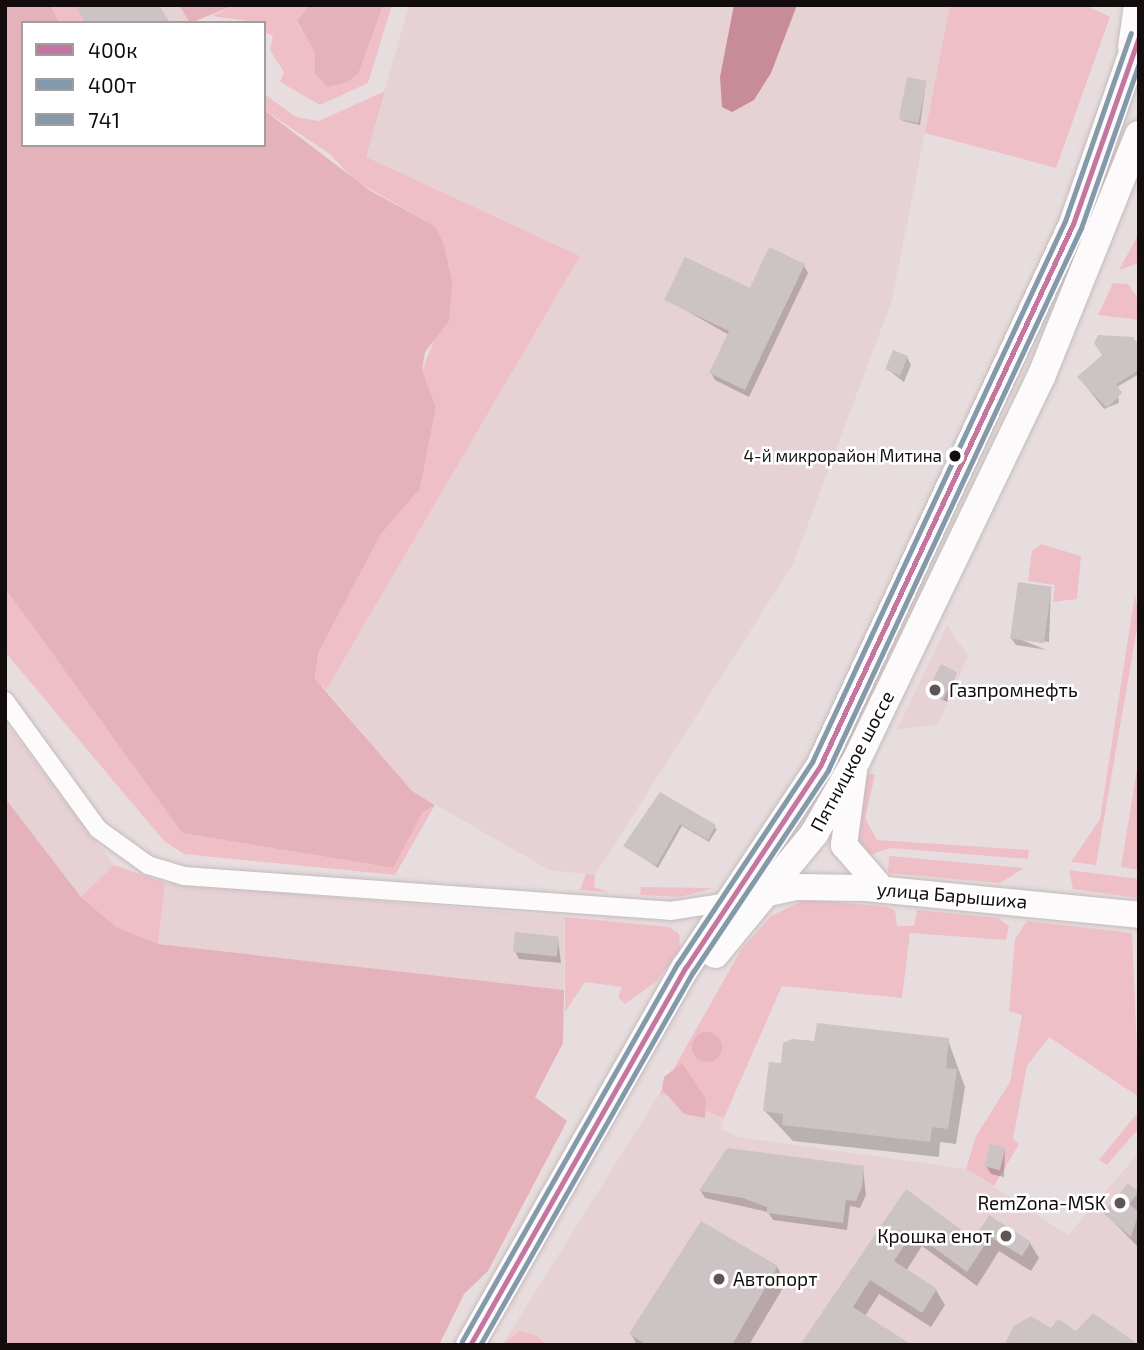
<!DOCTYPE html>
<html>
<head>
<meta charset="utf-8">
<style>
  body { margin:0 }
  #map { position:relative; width:1144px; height:1350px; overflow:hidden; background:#e8ddde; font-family:"Exo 2",sans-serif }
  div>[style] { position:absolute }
  .built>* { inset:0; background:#e6d1d4 }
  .green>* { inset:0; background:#efbfc7 }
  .forest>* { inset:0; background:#e5b1ba }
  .round { border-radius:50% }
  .water>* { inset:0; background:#c88c98 }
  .shadow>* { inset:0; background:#0003 }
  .building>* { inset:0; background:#ccc3c4; transform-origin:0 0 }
  .roads { filter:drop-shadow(0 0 2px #c3bbbb) drop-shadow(0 0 2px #c3bbbb) }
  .minor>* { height:18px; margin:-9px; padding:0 9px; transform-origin:9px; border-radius:9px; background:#fcfafa }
  .secondary>* { height:26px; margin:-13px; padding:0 13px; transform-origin:13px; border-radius:13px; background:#fcfafa }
  .primary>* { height:28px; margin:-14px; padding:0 14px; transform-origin:14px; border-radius:14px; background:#fcfafa }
  .bus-1>* { height:5px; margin:-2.5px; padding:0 2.5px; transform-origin:2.5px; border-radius:2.5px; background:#c476a1 }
  .bus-2>* { height:5px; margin:-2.5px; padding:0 2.5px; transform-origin:2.5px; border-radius:2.5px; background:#849aaa }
  .bus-3>* { height:5px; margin:-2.5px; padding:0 2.5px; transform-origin:2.5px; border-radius:2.5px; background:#849aaa }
  .dots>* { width:19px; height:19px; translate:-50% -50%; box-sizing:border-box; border:4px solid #fff; border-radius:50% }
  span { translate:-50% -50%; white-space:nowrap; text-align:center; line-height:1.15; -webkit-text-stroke:5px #fff; paint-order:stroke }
  .bus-label { font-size:17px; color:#120c0d }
  .right { translate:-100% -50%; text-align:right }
  .poi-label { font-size:19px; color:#120c0d }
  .left { translate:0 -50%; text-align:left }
  .street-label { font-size:19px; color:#120c0d }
  .frame { position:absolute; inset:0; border:7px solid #120c0d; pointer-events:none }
  .legend { position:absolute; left:21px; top:21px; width:245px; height:126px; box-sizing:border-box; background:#fff; border:2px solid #a09e9e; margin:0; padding:9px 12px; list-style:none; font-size:21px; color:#120c0d }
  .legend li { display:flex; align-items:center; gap:14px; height:35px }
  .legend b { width:35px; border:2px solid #a09e9e }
</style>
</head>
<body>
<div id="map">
  <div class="built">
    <div style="clip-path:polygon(75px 5px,179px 5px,190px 23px,85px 23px)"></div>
    <div style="clip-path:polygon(409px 5px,950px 5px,892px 300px,793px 564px,595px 875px,549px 870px,412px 791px,326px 690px,580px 256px,366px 157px)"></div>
    <div style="clip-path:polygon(947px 625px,968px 656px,938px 724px,897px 730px)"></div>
    <div style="clip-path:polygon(5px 722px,114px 865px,81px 897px,5px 798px)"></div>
    <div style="clip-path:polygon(165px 883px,565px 917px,564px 990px,158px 944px)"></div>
    <div style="clip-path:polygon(660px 1093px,724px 1118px,721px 1129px,738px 1137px,966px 1169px,1068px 1235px,1139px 1153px,1139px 1345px,502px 1345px)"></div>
  </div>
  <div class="green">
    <div style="clip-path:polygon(50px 5px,75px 5px,85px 23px,60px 23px)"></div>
    <div style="clip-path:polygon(235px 5px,310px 5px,297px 22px,315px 53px,315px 73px,370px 36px,383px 5px,392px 5px,368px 83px,320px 105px,280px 82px,284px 72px,270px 50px,273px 36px,264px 32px,264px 23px,212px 16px)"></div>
    <div style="clip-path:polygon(950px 5px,1085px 5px,1110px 17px,1056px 168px,925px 133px)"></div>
    <div style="clip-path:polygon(385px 91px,366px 157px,580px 256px,326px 690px,315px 680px,318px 653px,381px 534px,420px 489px,436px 407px,422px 370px,436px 336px,435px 226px,354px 180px,330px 154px,264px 110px,264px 94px,296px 117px,319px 121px)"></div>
    <div style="clip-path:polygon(1139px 218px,1139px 263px,1119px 270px,1139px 233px)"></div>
    <div style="clip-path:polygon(1113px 283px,1128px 284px,1139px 300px,1139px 320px,1098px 315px)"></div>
    <div style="clip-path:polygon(1041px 544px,1081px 556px,1077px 599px,1053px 602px,1055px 585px,1028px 581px,1032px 551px)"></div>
    <div style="clip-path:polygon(5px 588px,182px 833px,392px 868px,422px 813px,435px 805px,395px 875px,184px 854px,164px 841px,5px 652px)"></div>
    <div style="clip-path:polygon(1135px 594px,1139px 617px,1096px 865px,1071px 862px,1100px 819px)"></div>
    <div style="clip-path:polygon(1139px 757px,1139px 870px,1121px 867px)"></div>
    <div style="clip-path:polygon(869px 773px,875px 775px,865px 818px,877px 840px,1029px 850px,1028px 859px,891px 848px,863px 857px,849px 815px)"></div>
    <div style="clip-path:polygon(889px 856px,890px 856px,1024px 868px,1000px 883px,888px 873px)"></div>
    <div style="clip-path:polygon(114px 865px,165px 883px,158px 944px,116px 927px,81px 897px)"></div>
    <div style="clip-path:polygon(1069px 870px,1139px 879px,1139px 898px,1073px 889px)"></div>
    <div style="clip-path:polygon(586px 874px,595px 875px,594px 887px,608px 892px,580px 890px)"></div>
    <div style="clip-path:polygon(641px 887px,714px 888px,680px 897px,640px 895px)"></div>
    <div style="clip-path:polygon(806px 899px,887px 907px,895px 910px,897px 926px,914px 926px,917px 910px,998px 918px,1009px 926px,1006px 940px,910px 933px,902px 998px,782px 986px,724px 1118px,660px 1093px,741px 950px,771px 916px)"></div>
    <div style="clip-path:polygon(565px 917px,669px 927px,679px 934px,680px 949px,656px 982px,625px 1004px,618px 997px,622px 987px,585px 982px,565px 1012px)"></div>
    <div style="clip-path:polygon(1027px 921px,1132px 933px,1139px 1097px,1049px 1037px,1027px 1066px,1013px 1139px,1019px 1144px,994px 1186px,966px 1169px,976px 1136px,1010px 1082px,1022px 1015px,1009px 1011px,1015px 939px)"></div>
    <div style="clip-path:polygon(1139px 1111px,1139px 1128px,1107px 1165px,1099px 1160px)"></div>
    <div style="clip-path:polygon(519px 1331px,537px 1336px,546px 1345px,502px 1345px)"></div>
  </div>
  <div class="forest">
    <div style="clip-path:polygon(5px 5px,50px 5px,60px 23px,23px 23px,23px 145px,264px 145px,264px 110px,369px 190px,435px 226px,444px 245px,452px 283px,449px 321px,425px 352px,422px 370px,436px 407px,420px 489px,381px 534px,318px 653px,315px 679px,412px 791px,435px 805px,422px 813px,393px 868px,182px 833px,5px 588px)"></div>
    <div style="clip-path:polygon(179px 5px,235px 5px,190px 23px)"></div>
    <div style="clip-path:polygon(310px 5px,383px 5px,358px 74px,347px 82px,327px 87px,315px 73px,315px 53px,297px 21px)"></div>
    <div style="clip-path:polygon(5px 798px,81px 897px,116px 927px,158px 944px,564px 990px,563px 1043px,535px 1097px,567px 1121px,488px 1271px,464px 1294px,439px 1345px,5px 1345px)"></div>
    <div class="round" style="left:692px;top:1032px;width:30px;height:30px"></div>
    <div style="clip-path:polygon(682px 1063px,706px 1099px,705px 1118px,684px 1114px,662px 1089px,664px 1077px)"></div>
  </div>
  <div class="water">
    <div style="clip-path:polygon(734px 5px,797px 5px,771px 73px,754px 100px,732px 112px,722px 107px,720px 77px)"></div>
  </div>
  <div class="shadow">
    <div style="clip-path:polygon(926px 82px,920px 125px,903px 121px,901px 118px)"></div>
    <div style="clip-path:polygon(804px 266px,808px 273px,749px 397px,715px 380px,711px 373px,729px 335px,666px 299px,751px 290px)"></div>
    <div style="clip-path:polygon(1104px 356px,1139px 356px,1139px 374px,1117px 387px,1119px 403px,1104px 409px,1081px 380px)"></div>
    <div style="clip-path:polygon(907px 357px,911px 365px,904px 382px,887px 369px)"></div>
    <div style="clip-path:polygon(1051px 589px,1049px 642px,1014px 637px,1047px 650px,1016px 645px,1011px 638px)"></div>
    <div style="clip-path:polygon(956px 673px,947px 702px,932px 695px,930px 692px)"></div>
    <div style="clip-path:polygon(660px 794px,717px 829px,709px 842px,682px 826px,658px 868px,625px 846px)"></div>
    <div style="clip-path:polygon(558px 939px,561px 963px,519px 959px,515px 951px)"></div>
    <div style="clip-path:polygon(948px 1040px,965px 1087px,956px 1144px,940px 1142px,939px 1157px,793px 1141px,765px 1111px,782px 1065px,816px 1043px)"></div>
    <div style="clip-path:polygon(1005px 1150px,1004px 1177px,991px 1174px,986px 1166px)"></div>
    <div style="clip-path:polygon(863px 1168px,866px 1195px,860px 1208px,850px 1206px,847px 1230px,773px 1220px,768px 1212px,705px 1198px,701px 1191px)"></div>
    <div style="clip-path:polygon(906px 1191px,975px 1242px,990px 1218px,1030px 1243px,1039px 1258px,1031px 1271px,999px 1251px,977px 1286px,922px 1246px,906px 1271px,936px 1290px,945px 1305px,931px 1327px,879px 1294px,865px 1316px,804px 1345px)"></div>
    <div style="clip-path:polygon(1137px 1193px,1139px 1195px,1139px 1248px,1105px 1213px)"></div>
    <div style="clip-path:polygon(777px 1267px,786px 1283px,749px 1345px,637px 1345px,631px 1334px)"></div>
  </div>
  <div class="building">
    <div style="clip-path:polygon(75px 5px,159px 5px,170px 23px,85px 23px)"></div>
    <div style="left:907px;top:77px;width:20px;height:43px;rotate:11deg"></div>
    <div style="clip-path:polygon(769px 247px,805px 264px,745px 390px,709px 373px,729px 331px,664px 300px,685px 257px,750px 288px)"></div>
    <div style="clip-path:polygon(1098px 335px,1133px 337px,1139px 346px,1139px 370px,1116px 384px,1122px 393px,1107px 408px,1077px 377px,1102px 355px,1094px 343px)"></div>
    <div style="left:893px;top:350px;width:16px;height:21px;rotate:22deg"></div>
    <div style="left:1018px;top:582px;width:34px;height:57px;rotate:8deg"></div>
    <div style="left:941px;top:664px;width:18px;height:31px;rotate:27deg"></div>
    <div style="clip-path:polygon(660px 792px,716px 825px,708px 840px,680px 824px,656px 866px,623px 846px)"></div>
    <div style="left:515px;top:932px;width:44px;height:20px;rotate:6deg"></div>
    <div style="clip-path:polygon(817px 1023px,949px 1038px,946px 1068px,957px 1069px,948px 1129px,932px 1127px,930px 1142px,782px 1125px,783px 1114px,763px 1111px,769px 1062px,781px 1063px,783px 1043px,792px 1039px,814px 1041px)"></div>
    <div style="left:990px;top:1144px;width:16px;height:23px;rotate:14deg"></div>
    <div style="clip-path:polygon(727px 1148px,864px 1166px,862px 1187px,856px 1201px,846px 1200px,843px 1223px,767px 1213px,767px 1207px,743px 1198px,699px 1191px)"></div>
    <div style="clip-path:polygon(1128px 1183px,1139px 1192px,1129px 1204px,1139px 1212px,1131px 1237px,1103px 1213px)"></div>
    <div style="clip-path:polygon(906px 1189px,974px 1239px,989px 1215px,1031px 1242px,1022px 1256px,990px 1237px,967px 1272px,913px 1232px,894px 1261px,937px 1289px,922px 1313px,870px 1280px,853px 1307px,912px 1345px,800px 1345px)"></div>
    <div style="clip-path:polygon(701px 1221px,778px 1266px,732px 1345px,647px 1345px,629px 1334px)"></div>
    <div style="clip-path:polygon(1093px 1313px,1139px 1345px,1004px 1345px,1014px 1326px,1031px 1316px,1051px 1328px,1058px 1319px,1076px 1331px)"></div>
  </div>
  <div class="roads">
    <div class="minor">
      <div style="left:1127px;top:47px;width:42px;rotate:-81.9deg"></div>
      <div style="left:5px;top:701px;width:158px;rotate:54deg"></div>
      <div style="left:98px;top:829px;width:62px;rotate:35.8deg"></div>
      <div style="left:148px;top:865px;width:38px;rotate:17deg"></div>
      <div style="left:184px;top:876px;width:487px;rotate:4.1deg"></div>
      <div style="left:670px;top:911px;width:60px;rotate:-8.7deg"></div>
    </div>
    <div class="secondary">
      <div style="left:854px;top:771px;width:75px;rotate:97.7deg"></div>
      <div style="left:844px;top:845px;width:58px;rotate:49.2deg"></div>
      <div style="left:754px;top:896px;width:43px;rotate:-12.1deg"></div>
      <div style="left:796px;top:887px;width:70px;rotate:0.8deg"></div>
      <div style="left:866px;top:888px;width:274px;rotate:5.6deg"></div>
    </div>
    <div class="primary">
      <div style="left:715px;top:954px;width:156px;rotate:-50.5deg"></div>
      <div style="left:814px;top:834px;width:86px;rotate:-60.2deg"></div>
      <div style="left:857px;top:759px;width:424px;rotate:-64.3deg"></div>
      <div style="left:1041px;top:377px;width:261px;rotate:-68deg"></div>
      <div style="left:470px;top:1345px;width:435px;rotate:-60.3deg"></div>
      <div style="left:686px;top:967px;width:242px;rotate:-56.3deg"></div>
      <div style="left:820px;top:766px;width:598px;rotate:-64.98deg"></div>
      <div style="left:1073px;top:224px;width:199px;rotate:-70.7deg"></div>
    </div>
  </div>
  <div class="bus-1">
    <div style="left:470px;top:1345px;width:435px;rotate:-60.3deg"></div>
    <div style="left:686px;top:967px;width:242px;rotate:-56.3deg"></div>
    <div style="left:820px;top:766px;width:598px;rotate:-64.98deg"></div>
    <div style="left:1073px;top:224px;width:198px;rotate:-70.6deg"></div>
  </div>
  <div class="bus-2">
    <div style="left:480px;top:1345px;width:430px;rotate:-60.3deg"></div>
    <div style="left:693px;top:972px;width:243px;rotate:-56.2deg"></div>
    <div style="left:828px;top:770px;width:598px;rotate:-64.98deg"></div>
    <div style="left:1081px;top:228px;width:175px;rotate:-70.6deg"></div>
  </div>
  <div class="bus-3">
    <div style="left:462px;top:1341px;width:435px;rotate:-60.3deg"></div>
    <div style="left:678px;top:963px;width:242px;rotate:-56.3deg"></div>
    <div style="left:812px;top:762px;width:597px;rotate:-64.94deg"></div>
    <div style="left:1065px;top:221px;width:199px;rotate:-70.7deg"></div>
  </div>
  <div class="dots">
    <div style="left:955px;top:456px;background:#120c0d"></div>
    <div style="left:935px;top:690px;background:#5d5556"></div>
    <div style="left:1120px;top:1203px;background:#5d5556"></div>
    <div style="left:1006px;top:1236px;background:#5d5556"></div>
    <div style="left:719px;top:1279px;background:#5d5556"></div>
  </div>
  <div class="bus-label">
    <span class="right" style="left:942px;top:456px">4-й микрорайон Митина</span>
  </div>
  <div class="poi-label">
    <span class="left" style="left:949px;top:690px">Газпромнефть</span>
    <span class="right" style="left:1106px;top:1203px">RemZona-MSK</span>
    <span class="right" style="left:992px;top:1236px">Крошка енот</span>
    <span class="left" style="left:733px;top:1279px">Автопорт</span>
  </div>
  <div class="street-label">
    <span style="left:852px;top:761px;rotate:-62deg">Пятницкое шоссе</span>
    <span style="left:952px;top:895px;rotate:5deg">улица Барышиха</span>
  </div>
  <div class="frame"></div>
  <ul class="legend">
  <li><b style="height:9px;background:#c476a1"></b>400к</li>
  <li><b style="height:9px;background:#849aaa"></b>400т</li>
  <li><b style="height:9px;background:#849aaa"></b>741</li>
  </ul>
</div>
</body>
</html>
